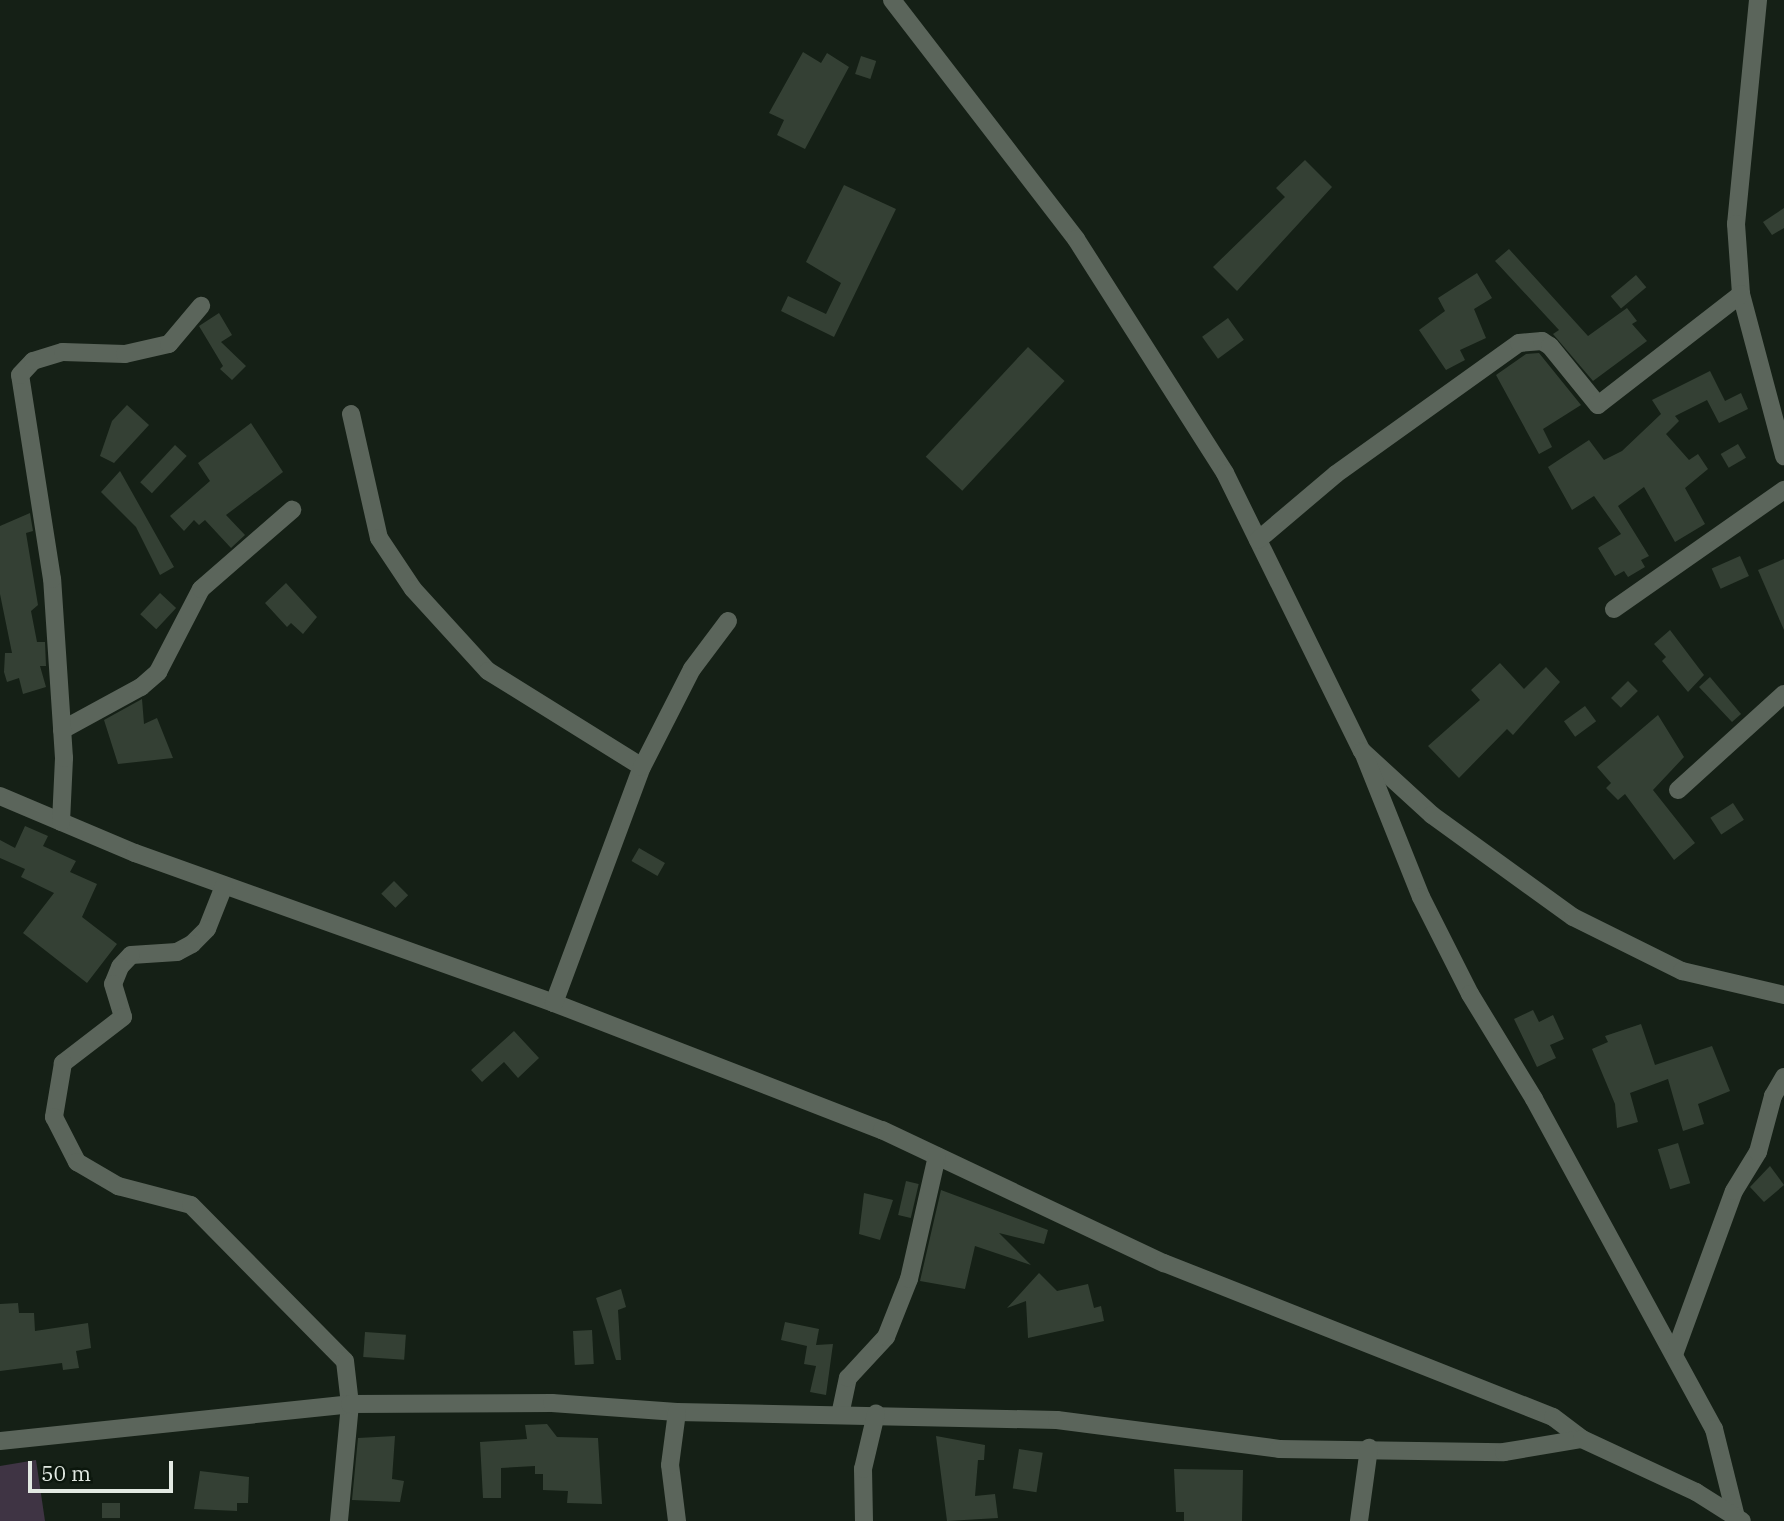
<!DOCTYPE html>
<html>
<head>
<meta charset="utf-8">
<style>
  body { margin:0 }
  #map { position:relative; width:1784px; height:1521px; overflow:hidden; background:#152016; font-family:"IBM Plex Serif",serif }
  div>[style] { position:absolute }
  .green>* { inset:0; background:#3f3444 }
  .building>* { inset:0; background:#344034; transform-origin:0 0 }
  .minor>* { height:18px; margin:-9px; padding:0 9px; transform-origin:9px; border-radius:9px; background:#5b655b }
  span { translate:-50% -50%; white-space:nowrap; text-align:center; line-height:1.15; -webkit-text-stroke:6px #0c170d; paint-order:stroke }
  .scale { position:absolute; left:28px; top:1461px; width:145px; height:32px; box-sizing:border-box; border:4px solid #e2e9e2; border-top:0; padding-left:9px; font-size:21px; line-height:24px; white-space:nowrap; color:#e2e9e2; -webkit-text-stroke:5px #0c170d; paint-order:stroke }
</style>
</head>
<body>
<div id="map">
  <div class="green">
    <div style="clip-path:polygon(36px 1460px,45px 1521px,0 1521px,0 1466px)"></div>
  </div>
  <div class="building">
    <div style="clip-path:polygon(803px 52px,821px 63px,827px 53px,849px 67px,805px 149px,777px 135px,784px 120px,769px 113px)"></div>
    <div style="left:861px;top:56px;width:16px;height:19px;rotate:18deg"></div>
    <div style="clip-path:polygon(1305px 160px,1332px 187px,1237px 291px,1213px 267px,1285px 197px,1276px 188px)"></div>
    <div style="clip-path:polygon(844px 185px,896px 209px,834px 337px,781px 311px,788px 296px,826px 314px,841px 283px,806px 262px)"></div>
    <div style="clip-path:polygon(1784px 208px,1784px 228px,1772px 235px,1763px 222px)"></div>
    <div style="clip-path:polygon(1509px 249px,1588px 336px,1627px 308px,1637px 321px,1632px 324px,1647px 341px,1593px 381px,1553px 334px,1559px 330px,1495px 261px)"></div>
    <div style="clip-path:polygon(1477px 273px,1492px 298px,1474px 309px,1486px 338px,1460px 350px,1465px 360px,1446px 370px,1419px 330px,1445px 311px,1438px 298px)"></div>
    <div style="left:1636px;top:275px;width:16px;height:33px;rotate:50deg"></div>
    <div style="clip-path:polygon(219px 313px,232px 335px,221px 342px,246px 366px,232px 380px,220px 369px,223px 366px,199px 326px)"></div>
    <div style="left:1228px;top:318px;width:27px;height:32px;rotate:54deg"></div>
    <div style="left:1028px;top:347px;width:50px;height:150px;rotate:43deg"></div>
    <div style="clip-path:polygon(1539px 353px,1581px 405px,1543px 429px,1552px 447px,1539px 454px,1496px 375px,1526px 354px)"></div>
    <div style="clip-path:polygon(1710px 371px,1725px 401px,1741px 393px,1748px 409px,1719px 423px,1707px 400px,1675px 416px,1679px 421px,1666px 434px,1689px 460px,1698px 454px,1708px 469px,1685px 488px,1705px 524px,1675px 542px,1644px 487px,1618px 506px,1649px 556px,1641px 560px,1645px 567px,1628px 577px,1624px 571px,1615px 576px,1598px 548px,1621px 534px,1594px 496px,1572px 510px,1548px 467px,1589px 440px,1604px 460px,1622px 451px,1661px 414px,1652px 400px)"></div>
    <div style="clip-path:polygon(127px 405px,149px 425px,114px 463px,100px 456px,112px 421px)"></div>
    <div style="clip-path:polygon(251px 423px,283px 472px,226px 515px,245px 535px,231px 548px,205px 520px,199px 525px,194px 520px,184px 531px,170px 516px,210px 481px,198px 463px)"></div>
    <div style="left:1738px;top:444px;width:16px;height:20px;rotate:60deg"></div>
    <div style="left:175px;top:445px;width:16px;height:51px;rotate:43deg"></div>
    <div style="clip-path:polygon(120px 471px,174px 567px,160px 575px,136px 527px,101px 492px)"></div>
    <div style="clip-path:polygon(30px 513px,33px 531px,26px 533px,38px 605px,31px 611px,37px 642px,45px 642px,46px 666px,40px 666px,46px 687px,23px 694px,19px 678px,7px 682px,4px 672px,5px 653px,12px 653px,0 594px,0 526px)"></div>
    <div style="left:1740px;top:556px;width:22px;height:31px;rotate:66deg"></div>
    <div style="clip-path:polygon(1784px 559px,1784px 630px,1758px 570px)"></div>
    <div style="clip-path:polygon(286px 583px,317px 617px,303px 634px,291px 623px,287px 627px,265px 603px)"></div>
    <div style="left:160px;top:593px;width:22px;height:29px;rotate:43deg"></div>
    <div style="clip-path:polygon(1670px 630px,1704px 675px,1688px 692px,1662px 661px,1666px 657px,1654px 644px)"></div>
    <div style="clip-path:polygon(1500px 663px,1524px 689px,1546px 667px,1560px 682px,1513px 735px,1507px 729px,1459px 778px,1428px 746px,1480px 700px,1471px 690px)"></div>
    <div style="clip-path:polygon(1710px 677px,1741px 714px,1732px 722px,1699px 687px)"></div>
    <div style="left:1628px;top:681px;width:14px;height:24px;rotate:45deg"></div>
    <div style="clip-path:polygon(142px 699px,144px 724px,157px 718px,173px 758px,118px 764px,104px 720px)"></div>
    <div style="left:1585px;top:706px;width:19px;height:26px;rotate:54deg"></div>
    <div style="clip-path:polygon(1658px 715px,1684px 757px,1653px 790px,1695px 843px,1674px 860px,1625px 794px,1618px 800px,1606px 788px,1611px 783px,1597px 767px)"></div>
    <div style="left:1733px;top:803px;width:20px;height:27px;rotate:57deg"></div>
    <div style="clip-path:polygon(25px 826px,48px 836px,43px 846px,76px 861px,70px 872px,97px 884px,82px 917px,117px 944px,87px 983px,23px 933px,54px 893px,21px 877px,25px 869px,0 858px,0 840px,15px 848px)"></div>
    <div style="left:639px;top:848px;width:30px;height:15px;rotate:30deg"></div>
    <div style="left:394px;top:881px;width:20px;height:18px;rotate:45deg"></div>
    <div style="clip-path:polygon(1533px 1010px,1539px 1022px,1553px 1015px,1564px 1039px,1550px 1045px,1556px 1058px,1537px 1067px,1514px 1019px)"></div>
    <div style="clip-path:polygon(1641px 1024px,1655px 1065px,1712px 1046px,1730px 1091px,1698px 1104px,1704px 1124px,1683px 1131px,1668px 1079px,1630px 1093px,1638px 1122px,1617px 1128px,1615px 1104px,1592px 1049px,1608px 1042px,1605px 1036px)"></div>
    <div style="clip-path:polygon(514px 1031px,539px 1058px,518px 1078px,504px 1062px,482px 1082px,471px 1070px)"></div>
    <div style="left:1678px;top:1143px;width:42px;height:21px;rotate:73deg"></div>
    <div style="clip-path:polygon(1770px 1166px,1784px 1185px,1764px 1202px,1750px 1187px)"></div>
    <div style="left:906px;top:1181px;width:13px;height:35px;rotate:13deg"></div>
    <div style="clip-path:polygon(941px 1190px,1048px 1230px,1044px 1244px,999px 1233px,1031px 1265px,975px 1246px,965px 1289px,920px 1281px)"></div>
    <div style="clip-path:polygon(864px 1193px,893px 1200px,880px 1240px,859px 1234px)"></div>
    <div style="clip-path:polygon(1039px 1273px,1057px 1291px,1088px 1284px,1094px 1308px,1101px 1306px,1104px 1321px,1028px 1338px,1026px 1301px,1007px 1308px)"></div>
    <div style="clip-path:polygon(621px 1289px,626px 1307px,618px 1310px,621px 1360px,616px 1360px,596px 1298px)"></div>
    <div style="clip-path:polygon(18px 1303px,19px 1313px,34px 1313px,35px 1331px,88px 1323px,91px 1348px,76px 1351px,79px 1368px,63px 1370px,62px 1363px,0 1371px,0 1304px)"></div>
    <div style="clip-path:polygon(785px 1322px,819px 1329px,816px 1345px,833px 1344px,826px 1395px,810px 1392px,816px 1366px,804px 1364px,807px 1346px,781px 1340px)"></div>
    <div style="left:592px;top:1330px;width:34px;height:19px;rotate:87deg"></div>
    <div style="left:365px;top:1332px;width:41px;height:25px;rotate:4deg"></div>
    <div style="clip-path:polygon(547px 1424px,557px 1437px,598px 1438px,602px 1504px,567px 1503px,568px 1491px,543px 1490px,543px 1474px,535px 1474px,535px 1466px,501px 1468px,501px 1498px,483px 1498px,480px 1442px,527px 1439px,525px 1425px)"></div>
    <div style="clip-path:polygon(395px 1436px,392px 1479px,404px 1481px,400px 1502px,352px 1500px,358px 1438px)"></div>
    <div style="clip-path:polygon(936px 1436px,985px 1445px,984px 1460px,978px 1460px,975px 1496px,995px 1494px,998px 1518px,947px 1521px)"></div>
    <div style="left:1019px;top:1449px;width:24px;height:40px;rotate:9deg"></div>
    <div style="clip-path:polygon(1174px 1469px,1243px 1470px,1242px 1521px,1184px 1521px,1184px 1512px,1176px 1512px)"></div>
    <div style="clip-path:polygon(200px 1471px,249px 1477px,248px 1503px,237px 1503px,237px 1511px,194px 1509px)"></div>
    <div style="left:102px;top:1503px;width:18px;height:15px"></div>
  </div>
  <div class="minor">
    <div style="left:892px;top:0;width:302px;rotate:52.4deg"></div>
    <div style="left:1076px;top:239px;width:277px;rotate:57.5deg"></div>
    <div style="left:1225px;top:473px;width:310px;rotate:63.8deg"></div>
    <div style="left:1362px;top:751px;width:95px;rotate:42.4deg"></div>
    <div style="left:1432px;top:815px;width:174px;rotate:35.9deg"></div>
    <div style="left:1573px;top:917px;width:122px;rotate:26.4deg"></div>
    <div style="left:1682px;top:971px;width:105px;rotate:13.2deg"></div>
    <div style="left:1758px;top:0;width:225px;rotate:95.6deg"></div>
    <div style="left:1736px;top:224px;width:70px;rotate:85.9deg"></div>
    <div style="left:1741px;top:294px;width:168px;rotate:75.1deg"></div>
    <div style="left:351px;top:414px;width:127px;rotate:77.3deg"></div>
    <div style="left:379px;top:538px;width:61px;rotate:56.3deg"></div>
    <div style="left:413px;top:589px;width:111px;rotate:47.6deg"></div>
    <div style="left:488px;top:671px;width:181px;rotate:31.9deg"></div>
    <div style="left:1258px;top:540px;width:102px;rotate:-40.2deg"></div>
    <div style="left:1336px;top:474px;width:225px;rotate:-35.6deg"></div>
    <div style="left:1519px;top:343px;width:23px;rotate:-5deg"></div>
    <div style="left:1542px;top:341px;width:9px;rotate:32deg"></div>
    <div style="left:1550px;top:346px;width:76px;rotate:50.9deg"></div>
    <div style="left:1598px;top:405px;width:181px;rotate:-37.8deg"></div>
    <div style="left:1614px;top:609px;width:208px;rotate:-35deg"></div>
    <div style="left:62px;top:730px;width:90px;rotate:-28.6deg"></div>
    <div style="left:141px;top:687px;width:23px;rotate:-41deg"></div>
    <div style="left:158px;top:672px;width:93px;rotate:-62.6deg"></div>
    <div style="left:201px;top:589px;width:121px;rotate:-41deg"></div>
    <div style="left:1363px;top:752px;width:156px;rotate:68.2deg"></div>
    <div style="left:1421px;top:897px;width:109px;rotate:63.2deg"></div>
    <div style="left:1470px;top:994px;width:123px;rotate:58.6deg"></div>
    <div style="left:1534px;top:1099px;width:376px;rotate:61.4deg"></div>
    <div style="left:1714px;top:1429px;width:87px;rotate:76deg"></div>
    <div style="left:1678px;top:790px;width:143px;rotate:-42.2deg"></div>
    <div style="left:0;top:796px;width:147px;rotate:22.9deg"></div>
    <div style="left:135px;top:853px;width:445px;rotate:19.7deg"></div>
    <div style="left:554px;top:1003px;width:352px;rotate:21.2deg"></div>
    <div style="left:882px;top:1130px;width:312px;rotate:25.3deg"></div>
    <div style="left:1164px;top:1263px;width:418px;rotate:21.6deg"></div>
    <div style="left:1553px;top:1417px;width:36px;rotate:37deg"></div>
    <div style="left:61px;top:822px;width:64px;rotate:-87.3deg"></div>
    <div style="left:64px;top:758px;width:179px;rotate:-93.8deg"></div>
    <div style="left:52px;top:579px;width:206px;rotate:-98.9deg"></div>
    <div style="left:20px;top:375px;width:19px;rotate:-47deg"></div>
    <div style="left:33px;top:361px;width:31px;rotate:-17deg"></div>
    <div style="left:63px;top:352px;width:62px;rotate:1.8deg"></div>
    <div style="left:125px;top:354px;width:45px;rotate:-12.8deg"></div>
    <div style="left:169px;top:344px;width:50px;rotate:-49.9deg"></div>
    <div style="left:224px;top:886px;width:46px;rotate:111.6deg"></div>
    <div style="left:207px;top:929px;width:21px;rotate:135deg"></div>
    <div style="left:192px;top:944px;width:17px;rotate:152deg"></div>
    <div style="left:177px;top:952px;width:46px;rotate:176.3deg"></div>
    <div style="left:131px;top:955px;width:16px;rotate:133deg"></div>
    <div style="left:120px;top:967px;width:18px;rotate:112deg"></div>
    <div style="left:113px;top:984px;width:34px;rotate:73deg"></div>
    <div style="left:123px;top:1017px;width:76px;rotate:142.5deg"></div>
    <div style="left:63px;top:1063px;width:55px;rotate:99.5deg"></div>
    <div style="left:54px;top:1117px;width:51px;rotate:62.9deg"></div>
    <div style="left:77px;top:1162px;width:48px;rotate:30.3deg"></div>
    <div style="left:118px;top:1186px;width:75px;rotate:14.6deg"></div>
    <div style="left:191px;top:1205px;width:219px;rotate:45.4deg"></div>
    <div style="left:345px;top:1361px;width:43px;rotate:83.4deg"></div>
    <div style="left:350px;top:1404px;width:118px;rotate:95.4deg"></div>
    <div style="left:554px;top:1003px;width:252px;rotate:-69.6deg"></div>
    <div style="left:642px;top:767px;width:110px;rotate:-63deg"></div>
    <div style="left:692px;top:669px;width:60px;rotate:-53.1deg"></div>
    <div style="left:1675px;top:1352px;width:171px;rotate:-69.9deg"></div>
    <div style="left:1734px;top:1191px;width:46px;rotate:-58.4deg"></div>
    <div style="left:1758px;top:1152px;width:58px;rotate:-75deg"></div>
    <div style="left:1773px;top:1096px;width:22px;rotate:-60deg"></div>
    <div style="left:840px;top:1415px;width:38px;rotate:-78deg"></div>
    <div style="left:848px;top:1378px;width:56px;rotate:-47.2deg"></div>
    <div style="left:886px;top:1337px;width:62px;rotate:-68.4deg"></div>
    <div style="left:909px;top:1279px;width:126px;rotate:-77.2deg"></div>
    <div style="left:0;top:1441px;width:352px;rotate:-6deg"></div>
    <div style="left:350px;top:1404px;width:202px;rotate:-0.3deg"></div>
    <div style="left:552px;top:1403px;width:125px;rotate:4.1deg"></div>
    <div style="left:677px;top:1412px;width:380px;rotate:1.2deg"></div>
    <div style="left:1057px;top:1420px;width:224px;rotate:7.4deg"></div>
    <div style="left:1279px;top:1449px;width:225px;rotate:0.8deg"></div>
    <div style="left:1504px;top:1452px;width:79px;rotate:-9.5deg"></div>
    <div style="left:1582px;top:1439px;width:126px;rotate:24.9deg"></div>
    <div style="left:1696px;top:1492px;width:54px;rotate:32.2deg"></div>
    <div style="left:677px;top:1521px;width:56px;rotate:-97.1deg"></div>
    <div style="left:670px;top:1465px;width:53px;rotate:-82.5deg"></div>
    <div style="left:864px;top:1521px;width:52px;rotate:-91.1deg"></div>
    <div style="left:863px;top:1469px;width:57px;rotate:-76.7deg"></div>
    <div style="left:1359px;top:1521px;width:74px;rotate:-82.2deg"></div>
  </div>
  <div class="scale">50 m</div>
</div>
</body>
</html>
